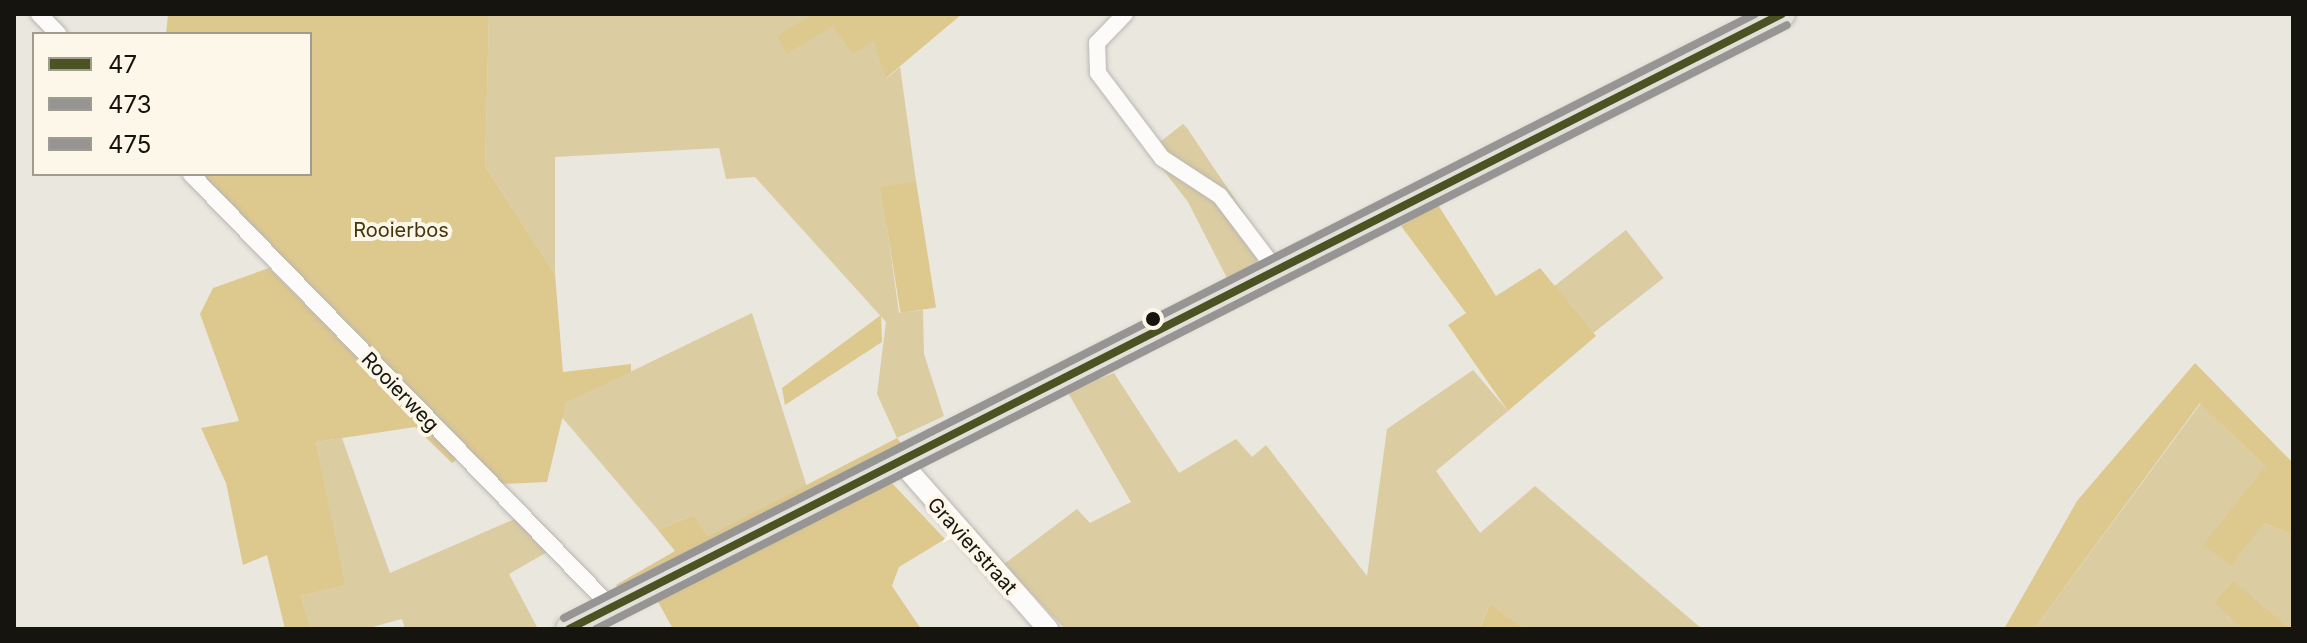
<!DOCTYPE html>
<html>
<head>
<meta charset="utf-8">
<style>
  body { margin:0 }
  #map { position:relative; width:2307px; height:643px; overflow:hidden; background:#eae7df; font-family:Inter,sans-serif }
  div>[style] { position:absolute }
  .green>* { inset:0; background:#dbcca2; transform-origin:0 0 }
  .forest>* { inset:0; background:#ddc88e; transform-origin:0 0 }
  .roads { filter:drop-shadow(0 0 2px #b9b7b1) drop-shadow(0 0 2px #b9b7b1) }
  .minor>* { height:16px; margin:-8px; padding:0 8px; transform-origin:8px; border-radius:8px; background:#fcfbfa }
  .tertiary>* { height:20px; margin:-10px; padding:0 10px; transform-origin:10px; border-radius:10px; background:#fcfbfa }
  .primary>* { height:26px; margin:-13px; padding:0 13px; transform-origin:13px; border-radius:13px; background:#e2e0d9 }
  .bus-1>* { height:8px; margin:-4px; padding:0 4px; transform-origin:4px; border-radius:4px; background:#4a5321 }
  .bus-2>* { height:8px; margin:-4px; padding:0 4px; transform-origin:4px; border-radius:4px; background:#969593 }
  .bus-3>* { height:8px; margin:-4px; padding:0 4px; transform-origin:4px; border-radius:4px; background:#969593 }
  .dots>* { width:22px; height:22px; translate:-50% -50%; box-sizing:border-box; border:4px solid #fcf7e9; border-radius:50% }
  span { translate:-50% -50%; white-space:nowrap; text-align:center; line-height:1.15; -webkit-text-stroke:8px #fcf7e9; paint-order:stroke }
  .park-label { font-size:20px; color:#44350a }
  .street-label { font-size:20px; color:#15140f }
  .frame { position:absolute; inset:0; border:16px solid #15140f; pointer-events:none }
  .legend { position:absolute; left:32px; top:32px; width:280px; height:144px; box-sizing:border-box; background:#fcf7e9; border:2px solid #a09c92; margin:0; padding:10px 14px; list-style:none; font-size:24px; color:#15140f }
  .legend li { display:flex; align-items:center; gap:16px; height:40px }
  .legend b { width:40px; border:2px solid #a09c92 }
</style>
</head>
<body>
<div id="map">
  <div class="green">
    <div style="clip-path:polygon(489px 14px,813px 14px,873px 41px,887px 78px,900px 67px,916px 181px,882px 191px,899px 313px,923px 310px,924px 354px,944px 416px,897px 438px,877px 394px,886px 322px,755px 177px,726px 179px,719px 148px,555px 157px,555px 274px,485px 166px)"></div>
    <div style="clip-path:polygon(1183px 124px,1187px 128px,1245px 214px,1156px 145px)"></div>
    <div style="clip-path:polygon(1154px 158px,1214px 197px,1258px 257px,1255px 266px,1228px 280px,1188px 202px)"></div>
    <div style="left:1626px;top:230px;width:61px;height:91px;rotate:52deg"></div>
    <div style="clip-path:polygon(752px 313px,807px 487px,708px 536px,694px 515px,658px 530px,560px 415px,566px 403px)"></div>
    <div style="clip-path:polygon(1473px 370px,1508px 411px,1436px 471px,1480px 533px,1535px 486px,1702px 629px,1525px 629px,1490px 603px,1480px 629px,1065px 629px,1004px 564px,1077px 509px,1090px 523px,1131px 502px,1067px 391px,1114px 373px,1179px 473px,1236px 439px,1252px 457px,1266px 445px,1367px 576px,1387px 429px)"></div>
    <div style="clip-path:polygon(2201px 403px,2267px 466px,2264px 523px,2293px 535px,2293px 629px,2214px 603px,2242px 629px,2034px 629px)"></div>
    <div style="clip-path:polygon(342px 438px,390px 573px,517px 518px,549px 551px,509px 574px,538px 629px,405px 629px,402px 619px,365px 629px,311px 629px,301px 596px,344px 585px,316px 442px)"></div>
  </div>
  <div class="forest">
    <div style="clip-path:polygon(168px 14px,489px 14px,485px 166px,555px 274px,563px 372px,631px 364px,631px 372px,566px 403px,547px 482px,500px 484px,201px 174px,310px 174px,310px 34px,166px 34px)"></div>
    <div style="clip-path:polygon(813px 14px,962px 14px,886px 78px,873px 41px,853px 54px,833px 26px,787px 53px,777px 36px)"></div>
    <div style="left:916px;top:181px;width:128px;height:36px;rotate:81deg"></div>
    <div style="clip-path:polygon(1438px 205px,1496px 296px,1540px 268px,1596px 336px,1508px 411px,1448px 325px,1466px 313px,1401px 226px)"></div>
    <div style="clip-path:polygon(269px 268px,459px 458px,452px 463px,415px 427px,316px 442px,345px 585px,301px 596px,311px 629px,285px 629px,267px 555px,243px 565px,226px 483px,201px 428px,239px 421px,200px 314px,213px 288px)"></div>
    <div style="clip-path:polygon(881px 315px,882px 342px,785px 405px,782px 388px)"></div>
    <div style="clip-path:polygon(2195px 363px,2293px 463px,2293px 535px,2264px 523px,2231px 565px,2203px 545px,2266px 466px,2200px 403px,2034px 629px,2004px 629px,2077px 501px)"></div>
    <div style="clip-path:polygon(897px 438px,905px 448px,620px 591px,616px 585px,675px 551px,658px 530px,694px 515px,708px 536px)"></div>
    <div style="clip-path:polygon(888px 479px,945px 539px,899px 567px,892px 586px,921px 629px,673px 629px,657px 600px)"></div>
    <div style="clip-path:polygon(2233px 581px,2290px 629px,2242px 629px,2214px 603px)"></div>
    <div style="clip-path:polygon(1490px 603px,1525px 629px,1480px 629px)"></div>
  </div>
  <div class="roads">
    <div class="minor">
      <div style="left:39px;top:14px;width:28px;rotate:46deg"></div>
      <div style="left:1125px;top:14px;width:40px;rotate:134deg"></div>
      <div style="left:1097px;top:43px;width:30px;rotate:88deg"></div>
      <div style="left:1098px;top:73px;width:106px;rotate:53deg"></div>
      <div style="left:1162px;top:158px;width:69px;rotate:33.2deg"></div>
      <div style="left:1220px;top:196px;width:93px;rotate:52.9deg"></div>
      <div style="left:191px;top:174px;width:605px;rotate:45.87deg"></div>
    </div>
    <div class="tertiary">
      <div style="left:900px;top:461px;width:224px;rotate:48.6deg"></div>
    </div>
    <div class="primary">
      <div style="left:569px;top:629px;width:1360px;rotate:-26.89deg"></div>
    </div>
  </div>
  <div class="bus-1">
    <div style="left:569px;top:629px;width:1360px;rotate:-26.89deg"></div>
  </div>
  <div class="bus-2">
    <div style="left:596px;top:629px;width:1335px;rotate:-26.89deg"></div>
  </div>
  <div class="bus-3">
    <div style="left:564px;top:618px;width:1335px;rotate:-26.89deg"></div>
  </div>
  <div class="dots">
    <div style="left:1153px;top:319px;background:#15140f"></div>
  </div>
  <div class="park-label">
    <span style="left:401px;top:230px">Rooierbos</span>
  </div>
  <div class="street-label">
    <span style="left:400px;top:392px;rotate:46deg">Rooierweg</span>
    <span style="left:972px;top:546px;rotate:48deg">Gravierstraat</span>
  </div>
  <div class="frame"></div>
  <ul class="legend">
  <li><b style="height:10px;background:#4a5321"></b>47</li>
  <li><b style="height:10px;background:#969593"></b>473</li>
  <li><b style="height:10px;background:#969593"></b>475</li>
  </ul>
</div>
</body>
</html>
